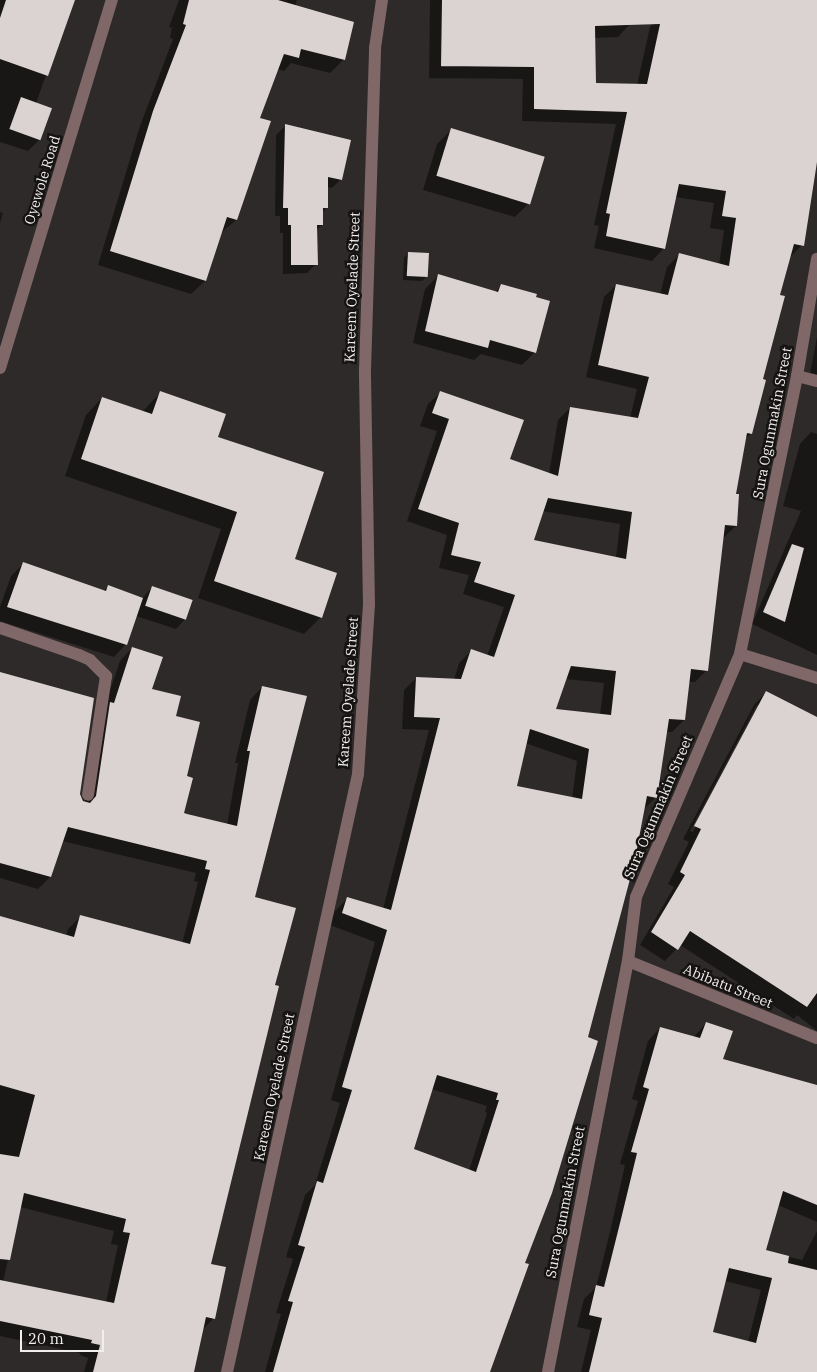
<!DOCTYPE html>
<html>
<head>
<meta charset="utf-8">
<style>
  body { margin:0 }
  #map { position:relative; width:817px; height:1372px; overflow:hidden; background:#2f2a2a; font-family:"IBM Plex Serif",serif }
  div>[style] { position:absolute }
  .shadow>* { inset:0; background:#0007 }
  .building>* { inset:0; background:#dad3d2; transform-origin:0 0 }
  .minor>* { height:12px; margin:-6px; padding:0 6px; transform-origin:6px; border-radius:6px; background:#7f6867 }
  span { translate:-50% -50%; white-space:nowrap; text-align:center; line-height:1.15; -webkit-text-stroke:5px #161313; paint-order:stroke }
  .street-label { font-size:14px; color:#f2eeee }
  .scale { position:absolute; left:20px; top:1330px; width:84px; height:22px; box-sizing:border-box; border:2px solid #f2eeee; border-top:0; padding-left:6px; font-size:15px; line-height:18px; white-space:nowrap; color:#f2eeee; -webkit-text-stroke:4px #161313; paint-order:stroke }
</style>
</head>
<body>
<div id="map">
  <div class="shadow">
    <div style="clip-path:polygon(0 0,73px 0,36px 103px,40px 139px,28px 151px,0 142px)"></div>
    <div style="clip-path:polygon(179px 0,297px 0,295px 6px,344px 59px,330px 73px,291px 63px,284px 71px,277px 69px,258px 119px,269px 122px,236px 220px,221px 233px,205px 281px,191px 294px,98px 265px,140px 126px,173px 39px,170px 38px,172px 28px,169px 27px)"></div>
    <div style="clip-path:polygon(evenodd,430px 0,594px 0,630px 24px,618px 37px,594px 38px,595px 84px,637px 85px,650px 27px,662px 14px,702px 0,817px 0,817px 155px,802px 245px,790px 257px,778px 296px,751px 434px,745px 439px,735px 495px,736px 526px,723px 538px,707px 670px,695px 682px,689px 682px,684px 720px,672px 732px,666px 732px,656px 797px,643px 810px,524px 1263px,490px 1372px,265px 1372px,281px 1314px,276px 1313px,293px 1259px,286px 1257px,305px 1195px,315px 1185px,340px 1103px,331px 1100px,375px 942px,330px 925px,335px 911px,348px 898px,383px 909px,429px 730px,402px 729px,404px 690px,416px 678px,454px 680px,459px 663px,472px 650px,487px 656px,504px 607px,463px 594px,469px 575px,439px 568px,447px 535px,407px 521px,437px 431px,420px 426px,428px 404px,441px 392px,508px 460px,549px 474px,558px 420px,570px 408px,630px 418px,637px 389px,586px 377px,604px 297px,616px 285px,660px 295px,667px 267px,680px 254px,719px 265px,724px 230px,710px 228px,714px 203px,675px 197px,664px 248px,652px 261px,594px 248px,599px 226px,594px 225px,616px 124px,522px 121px,523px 79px,429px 78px,430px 0,542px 511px,620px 524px,616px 558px,532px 541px,542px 511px,430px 0,565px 679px,604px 683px,600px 715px,554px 710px,565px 679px,430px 0,525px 743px,577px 761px,572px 799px,515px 787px,525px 743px,430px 0,431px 1089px,487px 1106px,485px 1112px,487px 1113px,469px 1171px,412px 1150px,431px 1089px)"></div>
    <div style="clip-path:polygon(285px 126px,341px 179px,332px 188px,327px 187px,327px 207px,322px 213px,322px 225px,316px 231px,316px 264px,307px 273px,283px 274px,283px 233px,280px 233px,280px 216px,275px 216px,276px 135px)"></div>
    <div style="clip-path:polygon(451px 130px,529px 203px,515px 217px,423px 190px,437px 144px)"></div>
    <div style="clip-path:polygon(0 212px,3px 213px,0 223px)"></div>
    <div style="clip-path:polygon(408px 253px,427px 276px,422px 281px,403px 280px,404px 258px)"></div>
    <div style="clip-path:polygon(438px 276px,495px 292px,501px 286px,535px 352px,522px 365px,481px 354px,474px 360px,413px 343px,425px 289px)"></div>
    <div style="clip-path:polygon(817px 337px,817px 375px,810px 374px)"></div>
    <div style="clip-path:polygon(160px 393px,293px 559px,321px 617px,304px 634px,198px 598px,221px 529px,65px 476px,86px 415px,102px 398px,142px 412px)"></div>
    <div style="clip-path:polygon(811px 432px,817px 434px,817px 655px,752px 624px,801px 511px,783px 506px,800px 444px)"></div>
    <div style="clip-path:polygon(23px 564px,103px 591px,108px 587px,142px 599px,152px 587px,185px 619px,176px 629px,136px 616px,126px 644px,114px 657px,0 621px,0 607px,11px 576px)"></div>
    <div style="clip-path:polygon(evenodd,132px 648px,150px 690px,175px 717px,185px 777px,183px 814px,227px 825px,238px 763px,235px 763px,250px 700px,262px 687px,254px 898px,273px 986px,210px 1265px,225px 1268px,213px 1319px,201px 1331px,193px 1372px,84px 1372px,88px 1358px,80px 1355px,80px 1353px,0 1336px,0 918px,66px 936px,68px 929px,81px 916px,182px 944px,198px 882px,194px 881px,196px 873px,62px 841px,50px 877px,38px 889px,0 878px,0 674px,85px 802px,98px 716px,103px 711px,120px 661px,132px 648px,20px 1207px,114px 1231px,111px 1244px,118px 1245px,106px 1302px,3px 1282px,20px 1207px)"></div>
    <div style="clip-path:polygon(evenodd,766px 692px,817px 718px,817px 1031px,797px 1015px,794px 1019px,680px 945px,665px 961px,640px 945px,674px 887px,668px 884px,689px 842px,683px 839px,754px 705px,766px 692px,757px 705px,760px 705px,693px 832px,690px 831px,757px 705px)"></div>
    <div style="clip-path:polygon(evenodd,706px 1023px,721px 1060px,817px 1087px,817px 1222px,778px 1205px,765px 1251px,802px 1260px,817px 1231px,817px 1372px,581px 1372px,591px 1330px,577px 1327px,584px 1299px,596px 1287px,610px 1232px,625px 1165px,620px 1164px,638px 1101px,632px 1099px,648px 1041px,660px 1028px,693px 1038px,706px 1023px,725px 1281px,761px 1290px,748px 1342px,712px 1333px,725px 1281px)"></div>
  </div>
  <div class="building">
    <div style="clip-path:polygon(6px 0,75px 0,48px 76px,0 59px,0 18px)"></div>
    <div style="clip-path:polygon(189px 0,278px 0,354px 22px,345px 60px,301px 49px,299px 58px,284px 54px,260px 118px,271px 121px,237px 220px,227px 217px,206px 281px,110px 251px,153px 111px,186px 25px,183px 24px)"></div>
    <div style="clip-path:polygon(evenodd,442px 0,817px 0,817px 162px,804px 246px,794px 244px,780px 295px,785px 296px,763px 379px,766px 380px,752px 434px,747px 433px,736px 494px,739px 494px,737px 526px,725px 525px,708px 671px,691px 669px,685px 720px,669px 719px,657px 798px,647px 796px,634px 864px,588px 1037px,598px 1041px,552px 1193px,525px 1263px,529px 1264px,490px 1372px,273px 1372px,293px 1302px,288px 1301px,305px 1247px,298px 1245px,317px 1181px,323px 1183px,352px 1090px,342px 1087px,387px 930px,342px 913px,347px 897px,391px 910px,440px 718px,414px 717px,416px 677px,461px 679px,471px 649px,494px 657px,515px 595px,474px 582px,481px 562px,451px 555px,459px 523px,418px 509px,449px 419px,432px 413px,440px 391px,524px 420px,510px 459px,558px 476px,570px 407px,638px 418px,649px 377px,598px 365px,616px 284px,668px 295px,679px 253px,729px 266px,736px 218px,722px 216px,726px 191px,679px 184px,665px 249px,606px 236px,610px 214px,606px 213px,627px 112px,534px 109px,534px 67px,441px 66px,442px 0,660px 24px,647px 84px,596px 83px,595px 26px,660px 24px,442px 0,548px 498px,632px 512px,626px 559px,534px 540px,548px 498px,442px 0,571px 666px,616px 671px,611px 715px,556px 709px,571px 666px,442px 0,530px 729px,589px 749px,582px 799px,517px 786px,530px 729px,442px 0,437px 1075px,498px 1093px,496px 1100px,499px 1100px,476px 1172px,414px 1149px,437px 1075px)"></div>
    <div style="left:21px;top:97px;width:33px;height:34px;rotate:20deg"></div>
    <div style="clip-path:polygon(285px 124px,351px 140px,342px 180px,328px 177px,328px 208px,323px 208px,323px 225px,317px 225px,318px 265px,291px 265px,291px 225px,288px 225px,288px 208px,283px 208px)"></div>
    <div style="left:451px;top:128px;width:98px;height:50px;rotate:17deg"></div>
    <div style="left:408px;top:252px;width:21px;height:24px;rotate:3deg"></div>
    <div style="clip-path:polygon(438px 274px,498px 292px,501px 284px,537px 294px,536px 297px,550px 301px,536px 353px,490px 340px,488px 348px,425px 331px)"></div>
    <div style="clip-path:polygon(160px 391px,226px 414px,218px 437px,324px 472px,295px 559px,337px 573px,322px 618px,214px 581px,237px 512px,81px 459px,102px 397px,152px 414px)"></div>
    <div style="clip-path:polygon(792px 544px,804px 548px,785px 622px,763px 612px)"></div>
    <div style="clip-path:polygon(23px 562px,106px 591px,108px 585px,143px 598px,127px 645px,7px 607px)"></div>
    <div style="left:152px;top:586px;width:43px;height:21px;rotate:19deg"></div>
    <div style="clip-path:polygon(132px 647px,163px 657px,152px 689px,181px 696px,176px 716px,200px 722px,187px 776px,193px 778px,184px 813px,187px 814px,237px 826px,250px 751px,247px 751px,262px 686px,307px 696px,255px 897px,296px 908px,275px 985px,279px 986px,211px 1264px,226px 1267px,215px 1319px,206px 1317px,194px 1372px,93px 1372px,100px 1345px,91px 1343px,92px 1340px,0 1321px,0 1280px,114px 1303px,130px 1233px,123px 1232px,126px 1219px,24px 1193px,10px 1260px,0 1259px,0 1154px,19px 1157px,35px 1095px,0 1085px,0 916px,74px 937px,80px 915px,190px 944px,210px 870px,205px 869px,207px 861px,68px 827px,51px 877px,0 863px,0 672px,94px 698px,80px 794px,83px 801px,90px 803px,96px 796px,110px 702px,114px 703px)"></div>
    <div style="clip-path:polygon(766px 691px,817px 717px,817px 993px,807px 1007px,690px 931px,678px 950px,651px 932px,685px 875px,680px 872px,701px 829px,694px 826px)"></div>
    <div style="clip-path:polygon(evenodd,706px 1022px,733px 1031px,723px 1059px,817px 1085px,817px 1205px,783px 1191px,766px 1250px,789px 1256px,788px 1263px,817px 1270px,817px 1372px,589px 1372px,602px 1318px,589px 1315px,596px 1285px,604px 1287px,621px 1219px,637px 1153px,631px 1152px,649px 1089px,643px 1087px,660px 1027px,700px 1038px,706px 1022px,729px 1268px,772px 1278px,756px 1343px,713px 1332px,729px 1268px)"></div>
  </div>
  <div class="minor">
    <div style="left:0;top:368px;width:385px;rotate:-73.1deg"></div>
    <div style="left:797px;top:376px;width:21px;rotate:14deg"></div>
    <div style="left:0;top:628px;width:83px;rotate:18.9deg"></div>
    <div style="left:79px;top:655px;width:12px;rotate:24deg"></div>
    <div style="left:90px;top:660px;width:23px;rotate:45deg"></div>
    <div style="left:106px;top:676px;width:120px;rotate:98.6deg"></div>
    <div style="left:740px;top:654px;width:81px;rotate:17.3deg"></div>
    <div style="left:628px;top:961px;width:204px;rotate:22.2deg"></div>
    <div style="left:227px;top:1372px;width:612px;rotate:-77.64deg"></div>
    <div style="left:358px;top:774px;width:169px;rotate:-86.3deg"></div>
    <div style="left:369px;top:605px;width:235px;rotate:-91deg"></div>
    <div style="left:365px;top:370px;width:322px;rotate:-88.2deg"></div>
    <div style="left:375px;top:48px;width:49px;rotate:-81.7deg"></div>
    <div style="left:548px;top:1372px;width:419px;rotate:-79deg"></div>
    <div style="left:628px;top:961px;width:64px;rotate:-82.9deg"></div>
    <div style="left:636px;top:897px;width:264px;rotate:-66.8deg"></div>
    <div style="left:740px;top:654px;width:284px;rotate:-78.4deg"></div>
    <div style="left:797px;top:376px;width:119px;rotate:-80.3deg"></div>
  </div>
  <div class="street-label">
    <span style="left:42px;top:180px;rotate:-73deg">Oyewole Road</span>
    <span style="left:352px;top:287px;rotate:-88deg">Kareem Oyelade Street</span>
    <span style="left:772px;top:423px;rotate:-79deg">Sura Ogunmakin Street</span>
    <span style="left:348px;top:692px;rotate:-86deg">Kareem Oyelade Street</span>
    <span style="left:658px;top:807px;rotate:-67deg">Sura Ogunmakin Street</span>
    <span style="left:728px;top:986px;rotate:22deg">Abibatu Street</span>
    <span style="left:274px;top:1087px;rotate:-78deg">Kareem Oyelade Street</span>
    <span style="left:565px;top:1202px;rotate:-79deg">Sura Ogunmakin Street</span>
  </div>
  <div class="scale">20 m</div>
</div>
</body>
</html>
